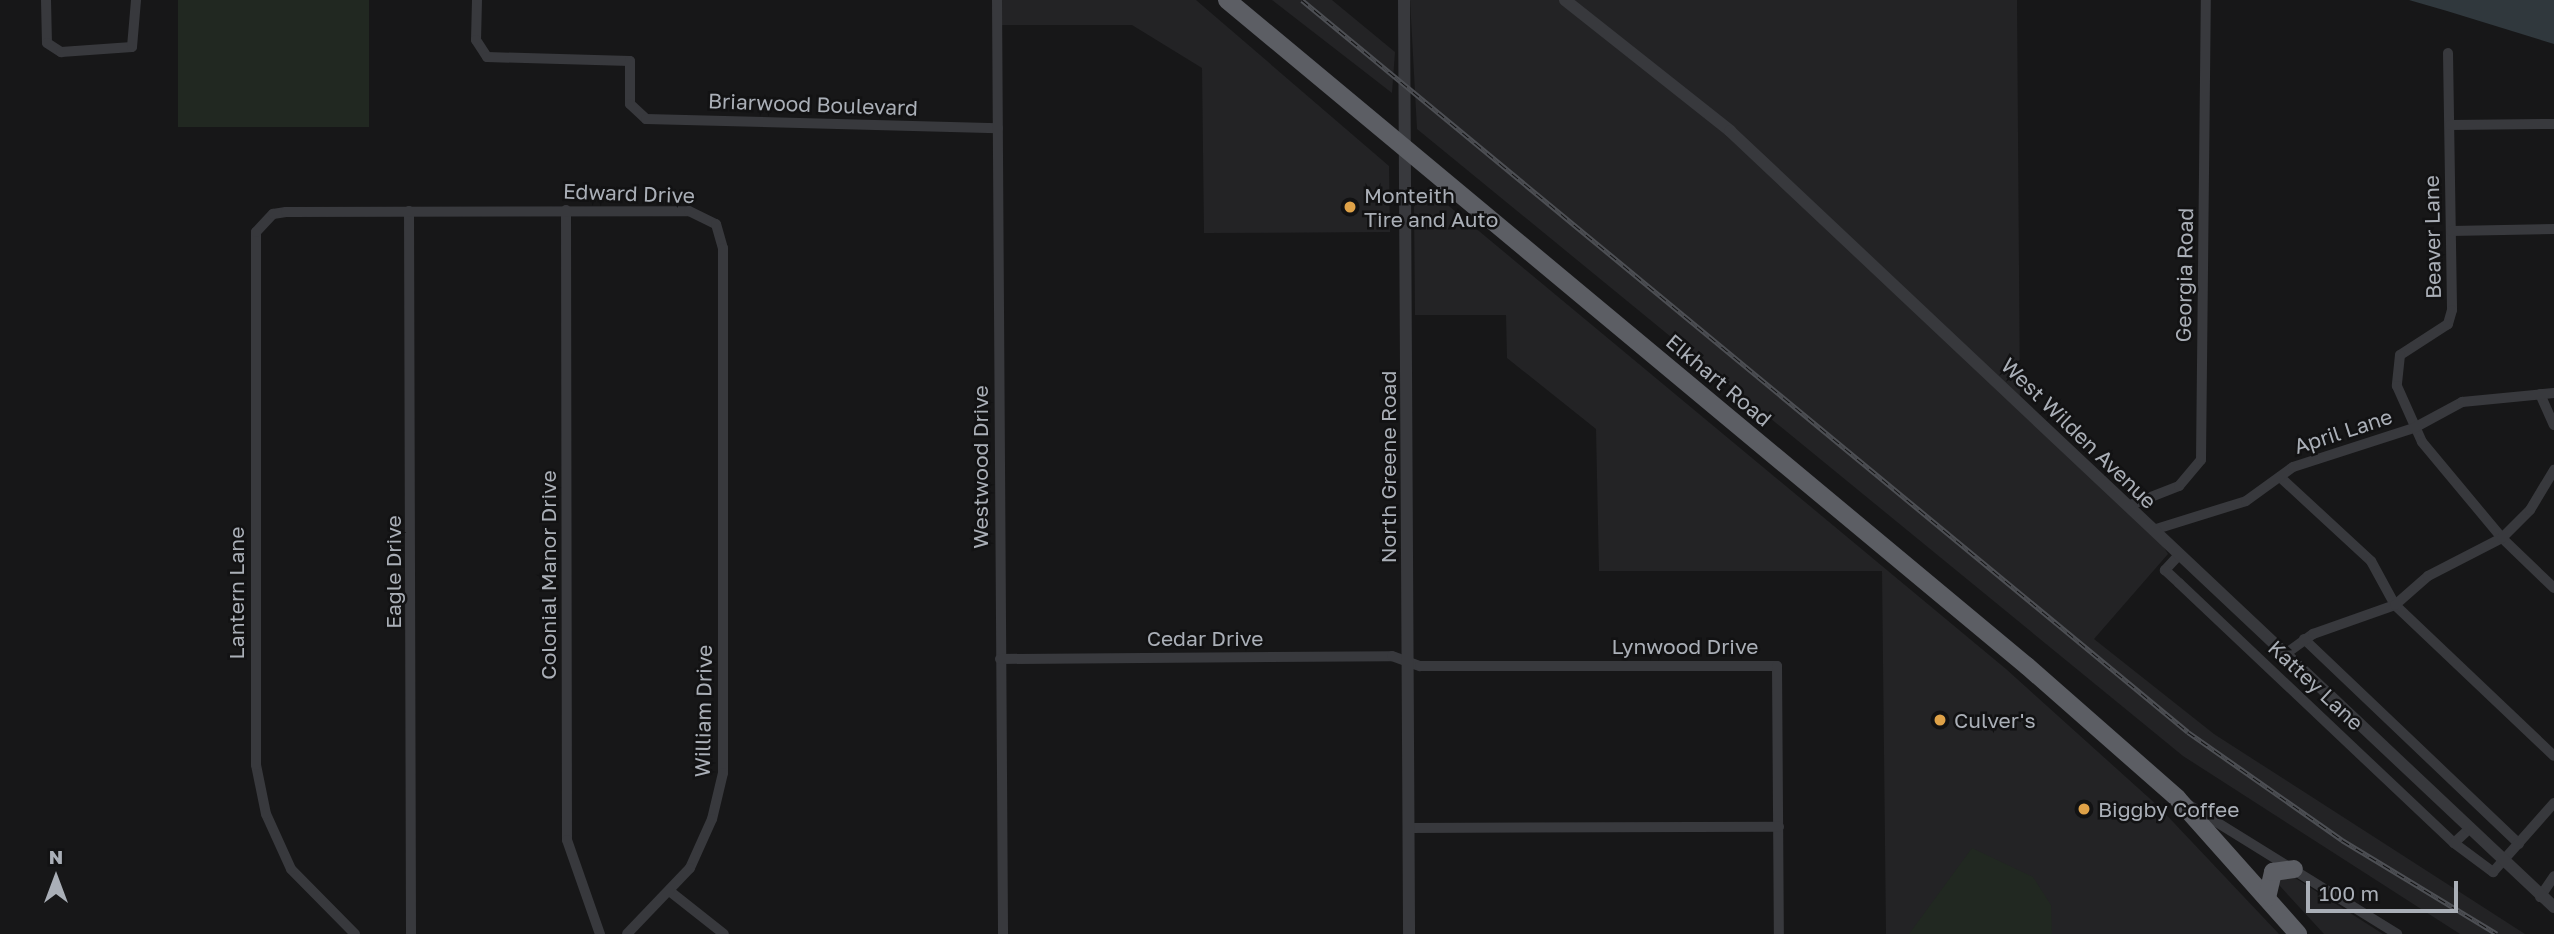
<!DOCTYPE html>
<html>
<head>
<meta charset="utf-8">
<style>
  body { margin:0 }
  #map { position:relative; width:2554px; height:934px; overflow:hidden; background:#171718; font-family:"Golos Text",sans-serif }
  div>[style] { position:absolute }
  .built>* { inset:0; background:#232325 }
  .green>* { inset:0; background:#212821; transform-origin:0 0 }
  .water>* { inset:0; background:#30383d }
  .minor>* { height:10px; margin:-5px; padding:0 5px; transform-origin:5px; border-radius:5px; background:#38393d }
  .tertiary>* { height:12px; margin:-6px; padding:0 6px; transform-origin:6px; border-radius:6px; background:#38393d }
  .trunk>* { height:18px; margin:-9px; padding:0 9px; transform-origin:9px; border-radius:9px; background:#5c5e64 }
  .rail>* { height:5px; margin-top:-2.5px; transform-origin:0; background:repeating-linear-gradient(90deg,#121213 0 8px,#4d4f54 0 16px); box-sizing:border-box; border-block:2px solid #4d4f54 }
  .dots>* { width:19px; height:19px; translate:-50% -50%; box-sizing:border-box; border:4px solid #121213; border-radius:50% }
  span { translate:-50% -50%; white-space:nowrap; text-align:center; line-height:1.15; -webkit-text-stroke:5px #121213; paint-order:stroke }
  .street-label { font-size:21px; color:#aaafb7 }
  .poi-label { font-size:21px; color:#aaafb7 }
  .left { translate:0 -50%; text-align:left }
  .north { position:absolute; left:21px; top:843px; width:70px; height:70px; -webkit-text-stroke:5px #121213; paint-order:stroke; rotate:0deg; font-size:19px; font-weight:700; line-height:28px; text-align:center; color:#aaafb7 }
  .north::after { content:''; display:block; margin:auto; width:24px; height:32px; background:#aaafb7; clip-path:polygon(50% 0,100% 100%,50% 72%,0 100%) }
  .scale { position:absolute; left:2306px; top:881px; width:152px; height:32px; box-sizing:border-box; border:4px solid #aaafb7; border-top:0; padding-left:9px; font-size:21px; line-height:24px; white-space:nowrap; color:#aaafb7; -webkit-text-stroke:5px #121213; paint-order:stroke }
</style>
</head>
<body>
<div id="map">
  <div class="built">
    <div style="clip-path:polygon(1001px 0,1196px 0,1389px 166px,1390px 232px,1204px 233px,1202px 68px,1132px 25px,1001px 25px)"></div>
    <div style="clip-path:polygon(1272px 0,1332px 0,1395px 52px,1392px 93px)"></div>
    <div style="clip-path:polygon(1410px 0,2017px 0,2020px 403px,2153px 530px,2168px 554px,2094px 639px,2214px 734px,2525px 934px,2460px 934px,2183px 756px,1417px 129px)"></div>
    <div style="clip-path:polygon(1421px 194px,1438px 197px,2006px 669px,2158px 806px,2279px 934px,1886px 934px,1882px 571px,1599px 571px,1596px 429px,1507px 358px,1506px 315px,1415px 315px,1414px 207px)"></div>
    <div style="clip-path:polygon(2289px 874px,2383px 934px,2324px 934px,2278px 884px,2277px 875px)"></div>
  </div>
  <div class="green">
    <div style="left:178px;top:0;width:191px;height:127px"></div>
    <div style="clip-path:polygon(1972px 848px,2033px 877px,2051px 905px,2052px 934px,1909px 934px)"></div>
  </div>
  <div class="water">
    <div style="clip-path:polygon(2409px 0,2554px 0,2554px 44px,2447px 11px)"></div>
  </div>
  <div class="minor">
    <div style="left:46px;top:0;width:43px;rotate:88.7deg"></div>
    <div style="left:47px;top:43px;width:17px;rotate:33deg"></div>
    <div style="left:61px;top:52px;width:71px;rotate:-4deg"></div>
    <div style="left:132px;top:47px;width:47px;rotate:-85.1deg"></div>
    <div style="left:477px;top:0;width:40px;rotate:91.4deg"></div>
    <div style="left:476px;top:40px;width:20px;rotate:57deg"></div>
    <div style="left:487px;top:57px;width:143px;rotate:1.6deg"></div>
    <div style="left:630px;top:61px;width:43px;rotate:90deg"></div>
    <div style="left:630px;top:104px;width:22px;rotate:43deg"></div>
    <div style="left:646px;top:119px;width:352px;rotate:1.5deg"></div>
    <div style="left:997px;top:0;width:934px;rotate:89.63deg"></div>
    <div style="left:2448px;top:53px;width:257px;rotate:89.1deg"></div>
    <div style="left:2452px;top:310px;width:15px;rotate:106deg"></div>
    <div style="left:2448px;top:324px;width:57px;rotate:147.1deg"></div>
    <div style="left:2400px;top:355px;width:31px;rotate:96deg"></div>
    <div style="left:2397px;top:386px;width:61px;rotate:65.9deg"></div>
    <div style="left:2422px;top:442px;width:125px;rotate:50.2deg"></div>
    <div style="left:2502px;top:538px;width:72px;rotate:43.9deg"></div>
    <div style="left:2450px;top:125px;width:104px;rotate:-0.6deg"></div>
    <div style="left:566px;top:210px;width:630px;rotate:89.91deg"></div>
    <div style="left:567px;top:840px;width:100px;rotate:70.7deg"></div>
    <div style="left:409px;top:211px;width:723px;rotate:89.84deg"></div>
    <div style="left:2451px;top:231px;width:103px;rotate:-1.1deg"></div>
    <div style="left:2540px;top:394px;width:34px;rotate:66deg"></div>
    <div style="left:2280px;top:477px;width:124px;rotate:42.7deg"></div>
    <div style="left:2371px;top:561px;width:50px;rotate:61.4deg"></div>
    <div style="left:2395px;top:605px;width:219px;rotate:43.5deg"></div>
    <div style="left:2128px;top:506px;width:55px;rotate:-21.4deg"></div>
    <div style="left:2179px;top:486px;width:34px;rotate:-50deg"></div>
    <div style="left:2201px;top:460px;width:460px;rotate:-89.4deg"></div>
    <div style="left:2153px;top:530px;width:97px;rotate:-17.3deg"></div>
    <div style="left:2246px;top:501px;width:58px;rotate:-35.9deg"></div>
    <div style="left:2293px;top:467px;width:127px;rotate:-17.9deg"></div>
    <div style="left:2414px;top:428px;width:55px;rotate:-28.4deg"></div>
    <div style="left:2462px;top:402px;width:92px;rotate:-5.6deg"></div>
    <div style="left:2179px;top:555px;width:21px;rotate:133deg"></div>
    <div style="left:2165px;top:570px;width:19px;rotate:43deg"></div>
    <div style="left:2179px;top:583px;width:378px;rotate:43.4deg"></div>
    <div style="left:2454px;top:843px;width:19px;rotate:-43deg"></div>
    <div style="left:2304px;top:639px;width:297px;rotate:43.6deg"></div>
    <div style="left:2284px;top:655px;width:36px;rotate:-36deg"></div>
    <div style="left:2313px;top:634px;width:87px;rotate:-19.5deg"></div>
    <div style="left:2395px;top:605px;width:44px;rotate:-41.3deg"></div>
    <div style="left:2428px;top:576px;width:83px;rotate:-27.2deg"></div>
    <div style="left:2502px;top:538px;width:40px;rotate:-45deg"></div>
    <div style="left:2530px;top:510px;width:47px;rotate:-59deg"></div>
    <div style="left:1000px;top:659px;width:392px;rotate:-0.4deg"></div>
    <div style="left:1392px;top:656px;width:30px;rotate:20deg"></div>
    <div style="left:1420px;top:666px;width:357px"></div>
    <div style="left:1777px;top:666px;width:268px;rotate:89.6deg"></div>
    <div style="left:2189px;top:805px;width:245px;rotate:31.8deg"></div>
    <div style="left:1409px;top:828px;width:370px;rotate:-0.2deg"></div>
    <div style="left:2454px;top:843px;width:49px;rotate:36.6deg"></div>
    <div style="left:2493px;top:872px;width:92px;rotate:-48.5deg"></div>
    <div style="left:672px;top:893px;width:66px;rotate:38.3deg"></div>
    <div style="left:2540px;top:897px;width:25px;rotate:-56deg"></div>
    <div style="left:355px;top:934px;width:91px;rotate:-134.6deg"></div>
    <div style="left:291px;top:869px;width:60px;rotate:-114.4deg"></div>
    <div style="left:266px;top:814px;width:50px;rotate:-101.5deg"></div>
    <div style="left:256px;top:765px;width:533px;rotate:-90deg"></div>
    <div style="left:256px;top:232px;width:25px;rotate:-47deg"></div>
    <div style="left:273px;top:214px;width:13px;rotate:-9deg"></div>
    <div style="left:286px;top:212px;width:403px;rotate:-0.1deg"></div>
    <div style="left:689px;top:211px;width:30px;rotate:26deg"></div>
    <div style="left:716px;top:224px;width:25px;rotate:74deg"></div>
    <div style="left:723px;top:248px;width:525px;rotate:90deg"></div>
    <div style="left:723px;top:773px;width:47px;rotate:103.4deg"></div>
    <div style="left:712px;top:819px;width:54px;rotate:114.2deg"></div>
    <div style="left:690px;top:868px;width:91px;rotate:133.7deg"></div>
  </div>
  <div class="tertiary">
    <div style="left:1404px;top:0;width:934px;rotate:89.69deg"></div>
    <div style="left:1565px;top:0;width:211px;rotate:38.4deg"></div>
    <div style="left:1730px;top:131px;width:1132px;rotate:43.28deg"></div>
  </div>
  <div class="trunk">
    <div style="left:1227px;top:0;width:1041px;rotate:39.78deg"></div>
    <div style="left:2027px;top:666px;width:200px;rotate:41.3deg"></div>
    <div style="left:2177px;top:798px;width:182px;rotate:48.3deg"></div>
    <div style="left:2267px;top:898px;width:27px;rotate:-77deg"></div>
    <div style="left:2273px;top:872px;width:21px;rotate:-8deg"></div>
  </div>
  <div class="rail">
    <div style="left:1302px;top:0;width:1149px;rotate:39.56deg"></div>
    <div style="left:2188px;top:732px;width:188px;rotate:35deg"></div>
    <div style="left:2342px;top:840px;width:181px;rotate:31.2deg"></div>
  </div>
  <div class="dots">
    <div style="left:1350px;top:207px;background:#dfa248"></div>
    <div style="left:1940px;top:720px;background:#dfa248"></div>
    <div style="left:2084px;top:809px;background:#dfa248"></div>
  </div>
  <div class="street-label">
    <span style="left:813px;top:104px;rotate:2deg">Briarwood Boulevard</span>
    <span style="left:629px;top:193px;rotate:2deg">Edward Drive</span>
    <span style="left:2432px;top:237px;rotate:-91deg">Beaver Lane</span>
    <span style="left:2184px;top:275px;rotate:-89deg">Georgia Road</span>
    <span style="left:1719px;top:380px;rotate:40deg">Elkhart Road</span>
    <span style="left:2343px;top:431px;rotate:-18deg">April Lane</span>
    <span style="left:2079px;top:433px;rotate:44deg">West Wilden Avenue</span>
    <span style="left:980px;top:467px;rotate:-90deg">Westwood Drive</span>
    <span style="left:1388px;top:467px;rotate:-90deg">North Greene Road</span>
    <span style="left:393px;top:572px;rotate:-90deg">Eagle Drive</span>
    <span style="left:548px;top:575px;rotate:-90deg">Colonial Manor Drive</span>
    <span style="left:236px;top:593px;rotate:-90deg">Lantern Lane</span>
    <span style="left:1205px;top:638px">Cedar Drive</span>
    <span style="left:1685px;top:646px">Lynwood Drive</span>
    <span style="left:2316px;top:685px;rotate:43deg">Kattey Lane</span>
    <span style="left:703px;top:711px;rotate:-89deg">William Drive</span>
  </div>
  <div class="poi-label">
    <span class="left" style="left:1364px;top:207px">Monteith<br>Tire and Auto</span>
    <span class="left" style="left:1954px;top:720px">Culver's</span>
    <span class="left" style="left:2098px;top:809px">Biggby Coffee</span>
  </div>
  <div class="north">N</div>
  <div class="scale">100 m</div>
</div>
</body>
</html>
